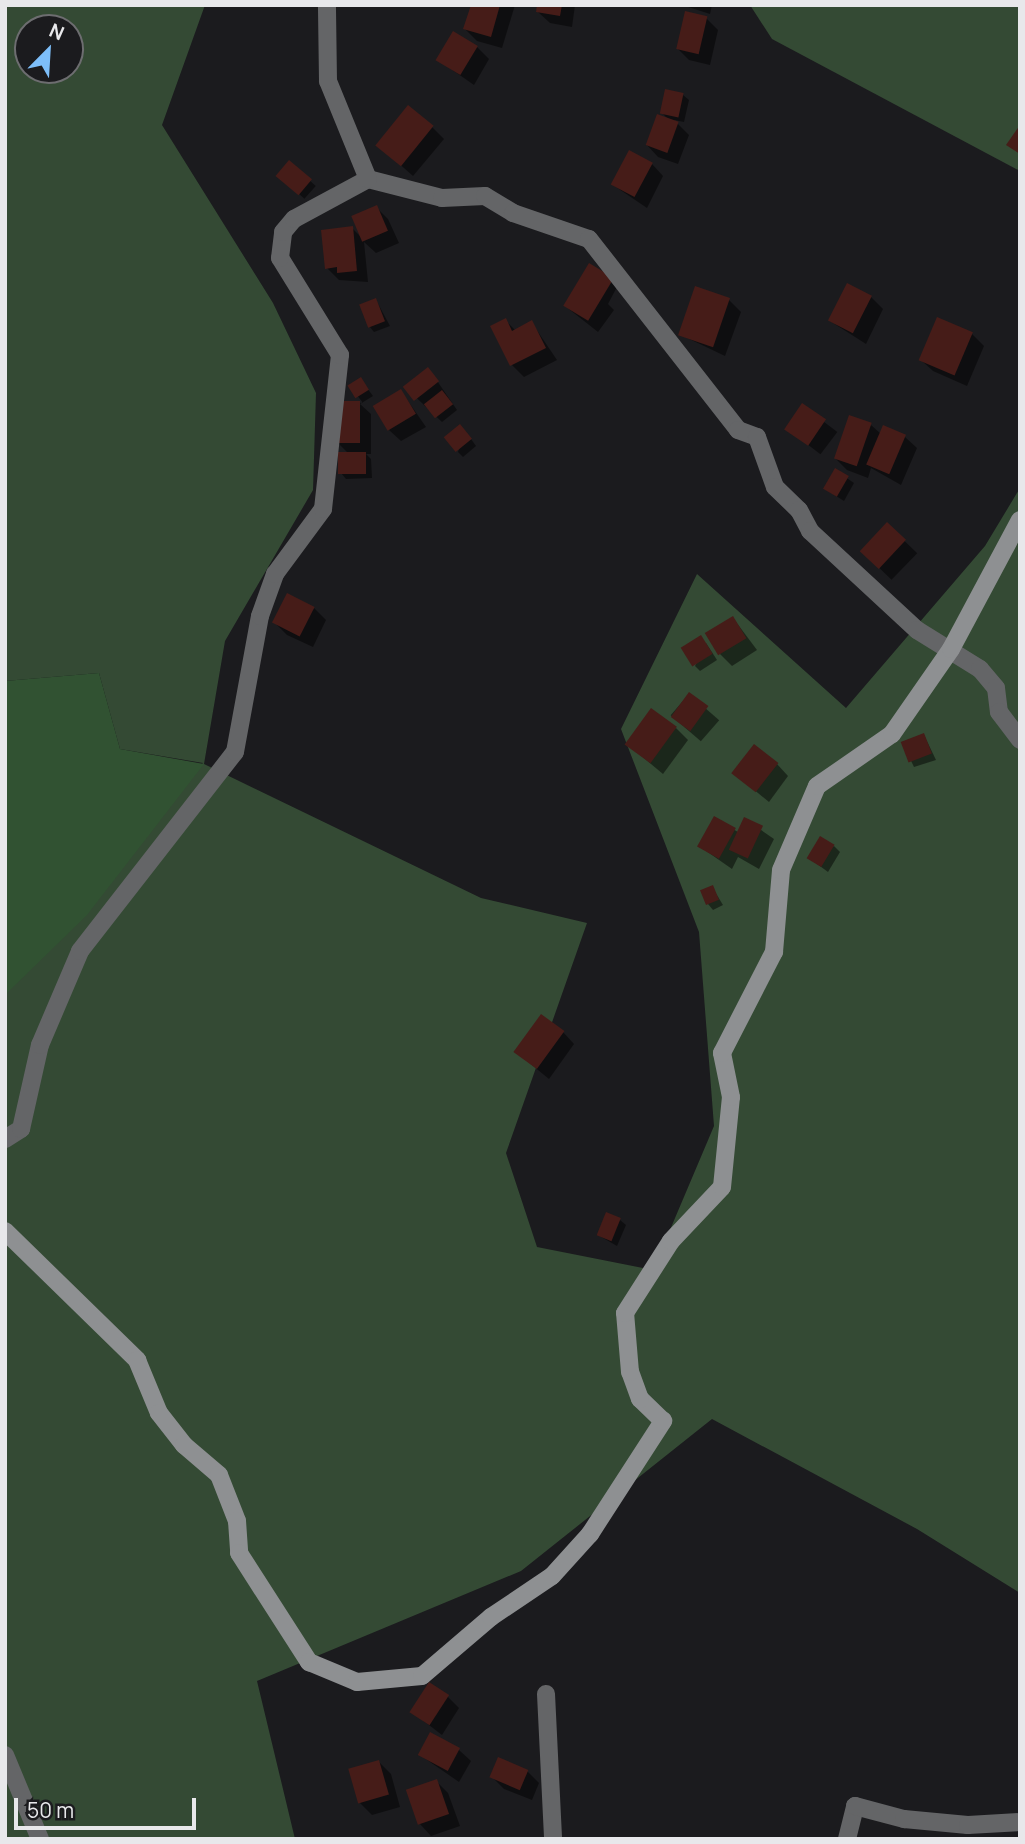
<!DOCTYPE html>
<html>
<head>
<meta charset="utf-8">
<style>
  body { margin:0 }
  #map { position:relative; width:1025px; height:1844px; overflow:hidden; background:#1b1b1e; font-family:Manrope,sans-serif }
  div>[style] { position:absolute }
  .green>* { inset:0; background:#344a34 }
  .forest>* { inset:0; background:#315232 }
  .shadow>* { inset:0; background:#0007; transform-origin:0 0 }
  .building>* { inset:0; background:#461c18; transform-origin:0 0 }
  .street>* { height:18px; margin:-9px; padding:0 9px; transform-origin:9px; border-radius:9px; background:#646567 }
  .secondary>* { height:18px; margin:-9px; padding:0 9px; transform-origin:9px; border-radius:9px; background:#8e9092 }
  span { translate:-50% -50%; white-space:nowrap; text-align:center; line-height:1.15; -webkit-text-stroke:7px #1b1b1e; paint-order:stroke }
  .frame { position:absolute; inset:0; border:7px solid #e8e8eb; pointer-events:none }
  .north { position:absolute; left:14px; top:14px; width:70px; height:70px; box-sizing:border-box; background:#1b1b1e; border:2px solid #6d6d70; border-radius:50%; rotate:24deg; font-size:19px; font-weight:700; line-height:28px; text-align:center; color:#e8e8eb }
  .north::after { content:''; display:block; margin:auto; width:24px; height:32px; background:#7dbef9; clip-path:polygon(50% 0,100% 100%,50% 72%,0 100%) }
  .scale { position:absolute; left:14px; top:1798px; width:182px; height:32px; box-sizing:border-box; border:4px solid #e8e8eb; border-top:0; padding-left:9px; font-size:21px; line-height:24px; white-space:nowrap; color:#e8e8eb; -webkit-text-stroke:5px #1b1b1e; paint-order:stroke }
</style>
</head>
<body>
<div id="map">
  <div class="green">
    <div style="clip-path:polygon(evenodd,5px 5px,205px 5px,162px 125px,273px 303px,316px 393px,313px 490px,225px 641px,204px 764px,481px 898px,587px 923px,506px 1153px,537px 1247px,653px 1270px,714px 1126px,699px 932px,621px 729px,697px 574px,846px 708px,985px 546px,1020px 488px,1020px 1593px,917px 1529px,712px 1419px,521px 1571px,257px 1681px,295px 1839px,5px 1839px,5px 992px,203px 763px,120px 749px,99px 673px,5px 681px,5px 5px,28px 28px,70px 28px,70px 70px,28px 70px,28px 28px)"></div>
    <div style="clip-path:polygon(750px 5px,1020px 5px,1020px 171px,772px 39px)"></div>
  </div>
  <div class="forest">
    <div style="clip-path:polygon(99px 673px,120px 749px,204px 764px,87px 915px,5px 995px,5px 681px)"></div>
  </div>
  <div class="shadow">
    <div style="clip-path:polygon(472px 5px,515px 5px,502px 48px,477px 41px,465px 29px)"></div>
    <div style="clip-path:polygon(539px 5px,575px 5px,572px 27px,550px 23px,538px 12px)"></div>
    <div style="clip-path:polygon(682px 5px,712px 5px,710px 14px)"></div>
    <div style="clip-path:polygon(706px 18px,718px 30px,710px 65px,689px 60px,677px 48px)"></div>
    <div style="clip-path:polygon(477px 47px,489px 59px,474px 85px,438px 60px)"></div>
    <div style="clip-path:polygon(683px 95px,689px 100px,684px 122px,674px 120px,689px 135px,678px 164px,658px 157px,647px 145px,669px 120px,661px 112px)"></div>
    <div style="clip-path:polygon(432px 127px,444px 139px,413px 176px,378px 145px)"></div>
    <div style="left:289px;top:162px;width:36px;height:17px;rotate:42deg"></div>
    <div style="clip-path:polygon(652px 164px,663px 176px,647px 208px,613px 185px)"></div>
    <div style="clip-path:polygon(376px 207px,388px 219px,399px 243px,376px 253px,364px 242px,368px 282px,339px 280px,327px 268px,352px 228px,362px 238px)"></div>
    <div style="clip-path:polygon(589px 266px,618px 285px,608px 304px,614px 310px,598px 332px,565px 306px)"></div>
    <div style="clip-path:polygon(871px 297px,883px 309px,866px 344px,830px 321px)"></div>
    <div style="clip-path:polygon(376px 300px,390px 326px,374px 332px,369px 326px)"></div>
    <div style="clip-path:polygon(729px 300px,741px 312px,725px 356px,681px 335px)"></div>
    <div style="clip-path:polygon(505px 320px,516px 331px,532px 323px,557px 360px,524px 377px,512px 365px,492px 326px)"></div>
    <div style="clip-path:polygon(972px 334px,984px 346px,967px 386px,933px 371px,921px 360px)"></div>
    <div style="clip-path:polygon(433px 375px,457px 410px,442px 422px,405px 387px)"></div>
    <div style="clip-path:polygon(361px 380px,373px 396px,360px 404px,371px 414px,371px 454px,366px 454px,371px 459px,372px 478px,346px 479px,341px 473px,349px 454px,337px 442px,337px 402px,363px 403px,350px 386px)"></div>
    <div style="clip-path:polygon(401px 391px,426px 427px,401px 441px,389px 430px)"></div>
    <div style="left:803px;top:406px;width:43px;height:28px;rotate:37deg"></div>
    <div style="clip-path:polygon(871px 425px,881px 434px,905px 437px,917px 448px,901px 485px,871px 468px,868px 478px,847px 470px,835px 458px)"></div>
    <div style="clip-path:polygon(466px 432px,476px 446px,463px 457px,458px 452px)"></div>
    <div style="clip-path:polygon(835px 470px,854px 483px,844px 501px,825px 489px)"></div>
    <div style="left:887px;top:524px;width:42px;height:37px;rotate:44deg"></div>
    <div style="clip-path:polygon(314px 608px,326px 620px,313px 647px,287px 635px,275px 623px)"></div>
    <div style="clip-path:polygon(733px 618px,757px 650px,732px 666px,720px 654px)"></div>
    <div style="clip-path:polygon(706px 643px,717px 660px,700px 671px,695px 666px)"></div>
    <div style="left:689px;top:694px;width:40px;height:28px;rotate:41deg"></div>
    <div style="clip-path:polygon(676px 728px,688px 740px,663px 774px,627px 744px)"></div>
    <div style="clip-path:polygon(924px 735px,936px 760px,914px 767px,902px 742px)"></div>
    <div style="clip-path:polygon(777px 764px,788px 776px,769px 802px,735px 774px)"></div>
    <div style="clip-path:polygon(714px 818px,738px 832px,745px 819px,774px 839px,759px 869px,738px 857px,732px 869px,699px 846px)"></div>
    <div style="clip-path:polygon(834px 846px,840px 852px,828px 872px,809px 858px)"></div>
    <div style="clip-path:polygon(712px 887px,723px 905px,713px 910px,708px 904px)"></div>
    <div style="clip-path:polygon(563px 1032px,574px 1044px,549px 1079px,516px 1052px)"></div>
    <div style="clip-path:polygon(620px 1220px,626px 1225px,617px 1246px,598px 1235px)"></div>
    <div style="clip-path:polygon(447px 1696px,459px 1708px,442px 1735px,412px 1712px)"></div>
    <div style="clip-path:polygon(459px 1750px,471px 1761px,459px 1782px,420px 1755px)"></div>
    <div style="clip-path:polygon(379px 1762px,391px 1774px,400px 1807px,372px 1815px,360px 1803px)"></div>
    <div style="clip-path:polygon(527px 1771px,539px 1783px,532px 1800px,504px 1789px,492px 1777px)"></div>
    <div style="clip-path:polygon(436px 1781px,448px 1793px,460px 1826px,431px 1836px,420px 1824px)"></div>
  </div>
  <div class="building">
    <div style="clip-path:polygon(471px 5px,500px 5px,491px 37px,463px 29px)"></div>
    <div style="clip-path:polygon(537px 5px,562px 5px,560px 16px,536px 12px)"></div>
    <div style="left:685px;top:11px;width:23px;height:39px;rotate:13deg"></div>
    <div style="left:453px;top:31px;width:29px;height:34px;rotate:31deg"></div>
    <div style="left:665px;top:89px;width:19px;height:25px;rotate:12deg"></div>
    <div style="left:408px;top:105px;width:33px;height:52px;rotate:39deg"></div>
    <div style="left:657px;top:114px;width:23px;height:33px;rotate:20deg"></div>
    <div style="clip-path:polygon(1020px 125px,1020px 154px,1006px 145px)"></div>
    <div style="left:629px;top:150px;width:27px;height:39px;rotate:28deg"></div>
    <div style="left:289px;top:160px;width:30px;height:21px;rotate:40deg"></div>
    <div style="left:377px;top:205px;width:28px;height:28px;rotate:67deg"></div>
    <div style="clip-path:polygon(353px 226px,357px 271px,337px 273px,337px 267px,325px 269px,321px 230px)"></div>
    <div style="left:589px;top:263px;width:29px;height:50px;rotate:31deg"></div>
    <div style="left:847px;top:283px;width:28px;height:42px;rotate:27deg"></div>
    <div style="left:695px;top:286px;width:37px;height:52px;rotate:19deg"></div>
    <div style="left:376px;top:298px;width:25px;height:18px;rotate:69deg"></div>
    <div style="left:937px;top:317px;width:39px;height:47px;rotate:23deg"></div>
    <div style="clip-path:polygon(506px 318px,512px 331px,532px 320px,546px 348px,510px 366px,490px 326px)"></div>
    <div style="left:428px;top:367px;width:18px;height:32px;rotate:52deg"></div>
    <div style="left:361px;top:377px;width:15px;height:16px;rotate:58deg"></div>
    <div style="left:401px;top:389px;width:29px;height:33px;rotate:59deg"></div>
    <div style="left:442px;top:390px;width:18px;height:23px;rotate:52deg"></div>
    <div style="left:335px;top:401px;width:25px;height:42px"></div>
    <div style="left:802px;top:403px;width:29px;height:32px;rotate:34deg"></div>
    <div style="left:849px;top:415px;width:24px;height:46px;rotate:19deg"></div>
    <div style="left:460px;top:424px;width:19px;height:21px;rotate:51deg"></div>
    <div style="left:883px;top:425px;width:25px;height:43px;rotate:23deg"></div>
    <div style="left:338px;top:452px;width:28px;height:22px"></div>
    <div style="left:835px;top:468px;width:16px;height:24px;rotate:30deg"></div>
    <div style="left:887px;top:522px;width:26px;height:40px;rotate:43deg"></div>
    <div style="left:287px;top:593px;width:31px;height:33px;rotate:27deg"></div>
    <div style="left:733px;top:616px;width:26px;height:33px;rotate:59deg"></div>
    <div style="left:701px;top:635px;width:22px;height:24px;rotate:58deg"></div>
    <div style="left:689px;top:692px;width:24px;height:31px;rotate:36deg"></div>
    <div style="left:651px;top:708px;width:32px;height:45px;rotate:36deg"></div>
    <div style="left:924px;top:733px;width:22px;height:25px;rotate:69deg"></div>
    <div style="left:754px;top:744px;width:31px;height:37px;rotate:38deg"></div>
    <div style="left:714px;top:816px;width:25px;height:35px;rotate:29deg"></div>
    <div style="left:744px;top:817px;width:21px;height:36px;rotate:25deg"></div>
    <div style="left:820px;top:836px;width:17px;height:26px;rotate:31deg"></div>
    <div style="left:713px;top:885px;width:16px;height:14px;rotate:68deg"></div>
    <div style="left:541px;top:1014px;width:29px;height:47px;rotate:36deg"></div>
    <div style="left:606px;top:1212px;width:16px;height:25px;rotate:22deg"></div>
    <div style="left:429px;top:1682px;width:24px;height:36px;rotate:33deg"></div>
    <div style="left:430px;top:1732px;width:34px;height:26px;rotate:28deg"></div>
    <div style="left:498px;top:1757px;width:33px;height:22px;rotate:23deg"></div>
    <div style="left:379px;top:1760px;width:36px;height:32px;rotate:74deg"></div>
    <div style="left:437px;top:1779px;width:37px;height:33px;rotate:71deg"></div>
  </div>
  <div class="street">
    <div style="left:368px;top:179px;width:76px;rotate:14.4deg"></div>
    <div style="left:442px;top:198px;width:43px;rotate:-2.7deg"></div>
    <div style="left:485px;top:196px;width:33px;rotate:31deg"></div>
    <div style="left:513px;top:213px;width:80px;rotate:18.9deg"></div>
    <div style="left:589px;top:239px;width:242px;rotate:52deg"></div>
    <div style="left:738px;top:430px;width:20px;rotate:20deg"></div>
    <div style="left:757px;top:437px;width:53px;rotate:70.2deg"></div>
    <div style="left:775px;top:487px;width:33px;rotate:44deg"></div>
    <div style="left:799px;top:510px;width:24px;rotate:62deg"></div>
    <div style="left:810px;top:531px;width:146px;rotate:42.8deg"></div>
    <div style="left:917px;top:630px;width:74px;rotate:31.8deg"></div>
    <div style="left:980px;top:669px;width:25px;rotate:50deg"></div>
    <div style="left:996px;top:688px;width:24px;rotate:83deg"></div>
    <div style="left:999px;top:712px;width:35px;rotate:53deg"></div>
    <div style="left:5px;top:1139px;width:19px;rotate:-32deg"></div>
    <div style="left:21px;top:1129px;width:86px;rotate:-77.3deg"></div>
    <div style="left:40px;top:1045px;width:102px;rotate:-66.9deg"></div>
    <div style="left:80px;top:951px;width:252px;rotate:-52.1deg"></div>
    <div style="left:235px;top:752px;width:138px;rotate:-79.6deg"></div>
    <div style="left:260px;top:616px;width:45px;rotate:-70.3deg"></div>
    <div style="left:275px;top:574px;width:81px;rotate:-53.6deg"></div>
    <div style="left:323px;top:509px;width:155px;rotate:-83.7deg"></div>
    <div style="left:340px;top:355px;width:114px;rotate:-121.7deg"></div>
    <div style="left:280px;top:258px;width:26px;rotate:-83deg"></div>
    <div style="left:283px;top:232px;width:17px;rotate:-50deg"></div>
    <div style="left:294px;top:219px;width:84px;rotate:-28.4deg"></div>
    <div style="left:368px;top:179px;width:106px;rotate:-112.2deg"></div>
    <div style="left:328px;top:81px;width:76px;rotate:-90.8deg"></div>
    <div style="left:546px;top:1694px;width:145px;rotate:87.2deg"></div>
    <div style="left:5px;top:1755px;width:91px;rotate:67.4deg"></div>
    <div style="left:847px;top:1839px;width:34px;rotate:-76deg"></div>
    <div style="left:855px;top:1806px;width:51px;rotate:14.9deg"></div>
    <div style="left:904px;top:1819px;width:64px;rotate:5.4deg"></div>
    <div style="left:968px;top:1825px;width:52px;rotate:-3.3deg"></div>
  </div>
  <div class="secondary">
    <div style="left:5px;top:1231px;width:185px;rotate:44.3deg"></div>
    <div style="left:137px;top:1360px;width:57px;rotate:67.5deg"></div>
    <div style="left:159px;top:1413px;width:41px;rotate:52deg"></div>
    <div style="left:184px;top:1445px;width:46px;rotate:40.6deg"></div>
    <div style="left:219px;top:1475px;width:49px;rotate:68.6deg"></div>
    <div style="left:237px;top:1521px;width:32px;rotate:86deg"></div>
    <div style="left:239px;top:1553px;width:130px;rotate:57.3deg"></div>
    <div style="left:309px;top:1662px;width:52px;rotate:22.6deg"></div>
    <div style="left:357px;top:1682px;width:65px;rotate:-5.3deg"></div>
    <div style="left:422px;top:1676px;width:91px;rotate:-40.5deg"></div>
    <div style="left:491px;top:1617px;width:73px;rotate:-33.9deg"></div>
    <div style="left:552px;top:1576px;width:57px;rotate:-47.9deg"></div>
    <div style="left:590px;top:1534px;width:135px;rotate:-57.1deg"></div>
    <div style="left:663px;top:1421px;width:32px;rotate:-136deg"></div>
    <div style="left:640px;top:1399px;width:29px;rotate:-110deg"></div>
    <div style="left:630px;top:1372px;width:59px;rotate:-94.8deg"></div>
    <div style="left:625px;top:1313px;width:85px;rotate:-57.4deg"></div>
    <div style="left:671px;top:1241px;width:74px;rotate:-46.6deg"></div>
    <div style="left:722px;top:1187px;width:90px;rotate:-84.3deg"></div>
    <div style="left:731px;top:1097px;width:45px;rotate:-101.6deg"></div>
    <div style="left:722px;top:1053px;width:114px;rotate:-62.8deg"></div>
    <div style="left:774px;top:952px;width:82px;rotate:-85.1deg"></div>
    <div style="left:781px;top:870px;width:91px;rotate:-66.8deg"></div>
    <div style="left:817px;top:786px;width:91px;rotate:-34.7deg"></div>
    <div style="left:892px;top:734px;width:103px;rotate:-55.2deg"></div>
    <div style="left:951px;top:649px;width:146px;rotate:-61.9deg"></div>
  </div>
  <div class="frame"></div>
  <div class="north">N</div>
  <div class="scale">50 m</div>
</div>
</body>
</html>
